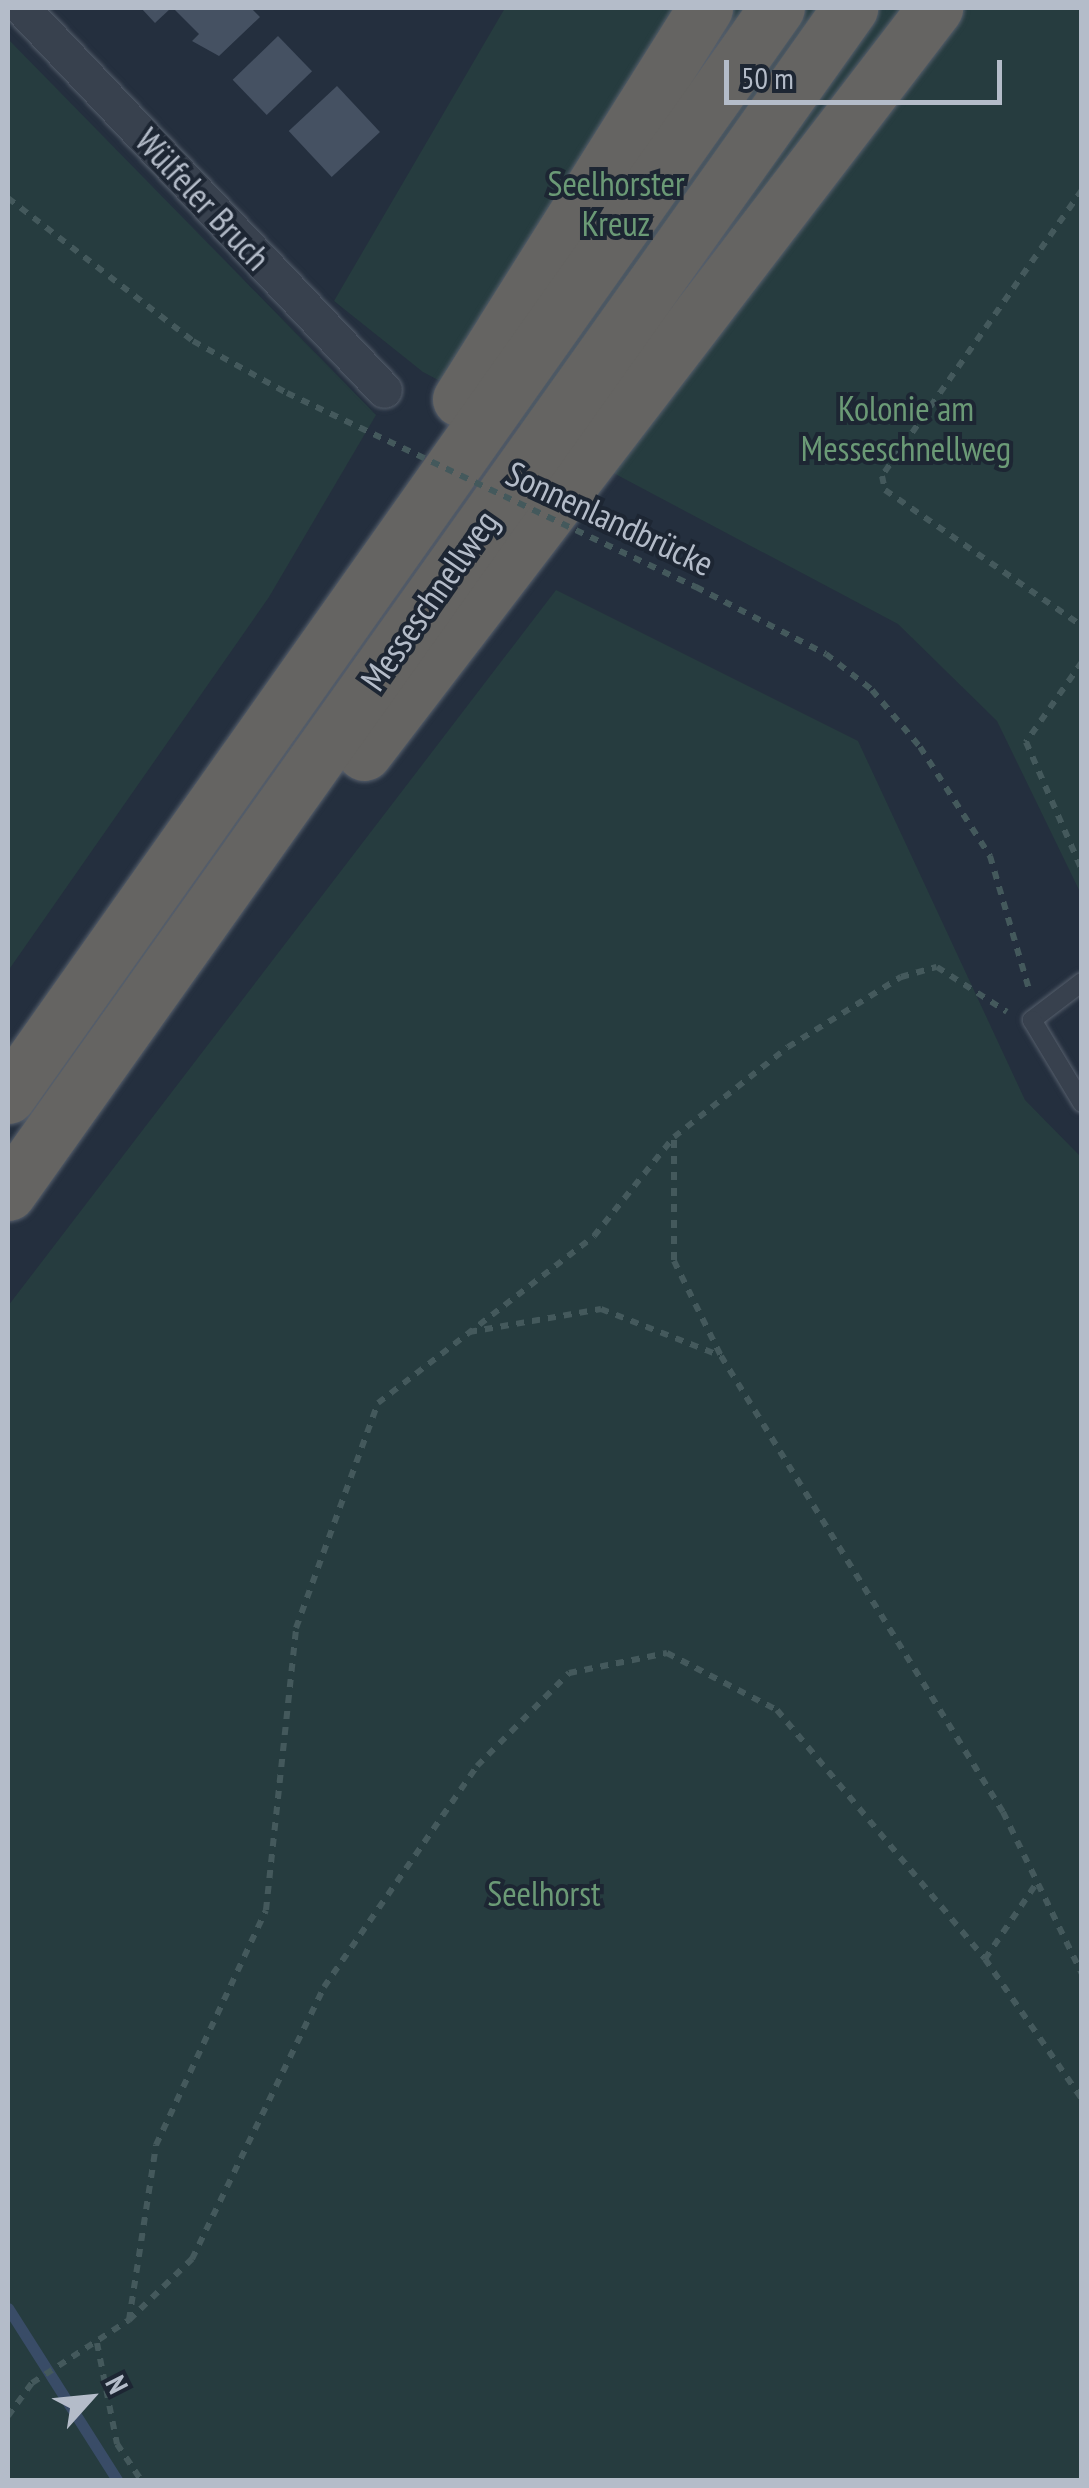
<!DOCTYPE html>
<html>
<head>
<meta charset="utf-8">
<style>
  body { margin:0 }
  #map { position:relative; width:1089px; height:2488px; overflow:hidden; background:#242f3e; font-family:"PT Sans Narrow",sans-serif }
  div>[style] { position:absolute }
  .green>* { inset:0; background:#263c3f }
  .stream>* { height:11px; margin:-5.5px; padding:0 5.5px; transform-origin:5.5px; border-radius:5.5px; background:#394c67 }
  .building>* { inset:0; background:#455162; transform-origin:0 0 }
  .path>* { height:6px; margin-top:-3px; transform-origin:0; background:repeating-linear-gradient(90deg,#44595c 0 8px,transparent 0 16px) }
  .roads { filter:drop-shadow(0 0 2px #565f6c) drop-shadow(0 0 2px #565f6c) }
  .service>* { height:18px; margin:-9px; padding:0 9px; transform-origin:9px; border-radius:9px; background:#38414e }
  .minor>* { height:35px; margin:-17.5px; padding:0 17.5px; transform-origin:17.5px; border-radius:17.5px; background:#38414e }
  .trunk>* { height:55px; margin:-27.5px; padding:0 27.5px; transform-origin:27.5px; border-radius:27.5px; background:#656462 }
  .path-bridge>* { height:6px; margin-top:-3px; transform-origin:0; background:repeating-linear-gradient(90deg,#44595c 0 8px,transparent 0 16px) }
  span { translate:-50% -50%; white-space:nowrap; text-align:center; line-height:1.15; -webkit-text-stroke:8px #1d2633; paint-order:stroke }
  .park-label { font-size:35px; color:#6b9a76 }
  .street-label { font-size:35px; color:#b4bcc9 }
  .frame { position:absolute; inset:0; border:10px solid #b4bcc9; pointer-events:none }
  .north { position:absolute; left:40px; top:2348px; width:100px; height:100px; -webkit-text-stroke:8px #1d2633; paint-order:stroke; rotate:63deg; font-size:28px; font-weight:700; line-height:40px; text-align:center; color:#b4bcc9 }
  .north::after { content:''; display:block; margin:auto; width:35px; height:45px; background:#b4bcc9; clip-path:polygon(50% 0,100% 100%,50% 72%,0 100%) }
  .scale { position:absolute; left:724px; top:60px; width:278px; height:45px; box-sizing:border-box; border:5px solid #b4bcc9; border-top:0; padding-left:12px; font-size:30px; line-height:35px; white-space:nowrap; color:#b4bcc9; -webkit-text-stroke:8px #1d2633; paint-order:stroke }
</style>
</head>
<body>
<div id="map">
  <div class="green">
    <div style="clip-path:polygon(505px 8px,1081px 8px,1081px 894px,997px 721px,898px 624px,423px 372px,334px 301px)"></div>
    <div style="clip-path:polygon(8px 39px,376px 415px,269px 597px,8px 971px)"></div>
    <div style="clip-path:polygon(556px 590px,858px 741px,1025px 1100px,1081px 1157px,1081px 2480px,8px 2480px,8px 1306px)"></div>
  </div>
  <div class="stream">
    <div style="left:8px;top:2308px;width:204px;rotate:57.6deg"></div>
  </div>
  <div class="building">
    <div style="clip-path:polygon(141px 8px,171px 8px,155px 23px)"></div>
    <div style="clip-path:polygon(173px 8px,251px 8px,260px 17px,219px 56px,192px 41px,199px 34px)"></div>
    <div style="left:278px;top:36px;width:49px;height:63px;rotate:46deg"></div>
    <div style="left:337px;top:86px;width:63px;height:66px;rotate:47deg"></div>
  </div>
  <div class="path">
    <div style="left:1082px;top:190px;width:349px;rotate:125deg"></div>
    <div style="left:882px;top:476px;width:14px;rotate:78deg"></div>
    <div style="left:885px;top:490px;width:239px;rotate:34.6deg"></div>
    <div style="left:8px;top:198px;width:234px;rotate:37.7deg"></div>
    <div style="left:193px;top:341px;width:107px;rotate:29deg"></div>
    <div style="left:696px;top:587px;width:146px;rotate:27.3deg"></div>
    <div style="left:826px;top:654px;width:58px;rotate:38deg"></div>
    <div style="left:872px;top:690px;width:75px;rotate:49.9deg"></div>
    <div style="left:920px;top:747px;width:130px;rotate:57.3deg"></div>
    <div style="left:990px;top:856px;width:139px;rotate:73.7deg"></div>
    <div style="left:1082px;top:662px;width:98px;rotate:125deg"></div>
    <div style="left:1026px;top:742px;width:140px;rotate:66.4deg"></div>
    <div style="left:674px;top:1140px;width:121px;rotate:90deg"></div>
    <div style="left:674px;top:1261px;width:106px;rotate:63.7deg"></div>
    <div style="left:721px;top:1356px;width:536px;rotate:58.27deg"></div>
    <div style="left:1003px;top:1812px;width:180px;rotate:64deg"></div>
    <div style="left:469px;top:1332px;width:134px;rotate:-9.9deg"></div>
    <div style="left:601px;top:1309px;width:129px;rotate:21.4deg"></div>
    <div style="left:985px;top:1959px;width:91px;rotate:-55.8deg"></div>
    <div style="left:129px;top:2320px;width:88px;rotate:-44.1deg"></div>
    <div style="left:192px;top:2259px;width:302px;rotate:-64.1deg"></div>
    <div style="left:324px;top:1987px;width:269px;rotate:-55.3deg"></div>
    <div style="left:477px;top:1766px;width:131px;rotate:-45.3deg"></div>
    <div style="left:569px;top:1673px;width:100px;rotate:-11.5deg"></div>
    <div style="left:667px;top:1653px;width:124px;rotate:27.4deg"></div>
    <div style="left:777px;top:1710px;width:324px;rotate:50.1deg"></div>
    <div style="left:985px;top:1959px;width:170px;rotate:55.3deg"></div>
    <div style="left:97px;top:2343px;width:103px;rotate:78.8deg"></div>
    <div style="left:117px;top:2444px;width:43px;rotate:56.3deg"></div>
    <div style="left:8px;top:2416px;width:41px;rotate:-54deg"></div>
    <div style="left:32px;top:2383px;width:116px;rotate:-33deg"></div>
    <div style="left:129px;top:2320px;width:177px;rotate:-81.2deg"></div>
    <div style="left:156px;top:2145px;width:259px;rotate:-64.9deg"></div>
    <div style="left:266px;top:1910px;width:284px;rotate:-83.9deg"></div>
    <div style="left:296px;top:1628px;width:239px;rotate:-70deg"></div>
    <div style="left:378px;top:1403px;width:273px;rotate:-37.7deg"></div>
    <div style="left:594px;top:1236px;width:127px;rotate:-51.1deg"></div>
    <div style="left:674px;top:1137px;width:145px;rotate:-38.3deg"></div>
    <div style="left:788px;top:1047px;width:133px;rotate:-31.8deg"></div>
    <div style="left:901px;top:977px;width:37px;rotate:-16deg"></div>
    <div style="left:937px;top:967px;width:83px;rotate:32.7deg"></div>
  </div>
  <div class="roads">
    <div class="service">
      <div style="left:1082px;top:982px;width:63px;rotate:142.8deg"></div>
      <div style="left:1032px;top:1020px;width:97px;rotate:58.9deg"></div>
    </div>
    <div class="minor">
      <div style="left:22px;top:8px;width:526px;rotate:46.54deg"></div>
    </div>
    <div class="trunk">
      <div style="left:460px;top:399px;width:461px;rotate:-57.9deg"></div>
      <div style="left:364px;top:753px;width:939px;rotate:-52.53deg"></div>
      <div style="left:8px;top:1096px;width:1332px;rotate:-54.75deg"></div>
      <div style="left:8px;top:1193px;width:1454px;rotate:-54.6deg"></div>
    </div>
  </div>
  <div class="path-bridge">
    <div style="left:287px;top:393px;width:453px;rotate:25.4deg"></div>
  </div>
  <div class="park-label">
    <span style="left:616px;top:203px">Seelhorster<br>Kreuz</span>
    <span style="left:906px;top:428px">Kolonie am<br>Messeschnellweg</span>
    <span style="left:544px;top:1893px">Seelhorst</span>
  </div>
  <div class="street-label">
    <span style="left:203px;top:199px;rotate:47deg">Wülfeler Bruch</span>
    <span style="left:610px;top:518px;rotate:25deg">Sonnenlandbrücke</span>
    <span style="left:429px;top:600px;rotate:-55deg">Messeschnellweg</span>
  </div>
  <div class="frame"></div>
  <div class="north">N</div>
  <div class="scale">50 m</div>
</div>
</body>
</html>
